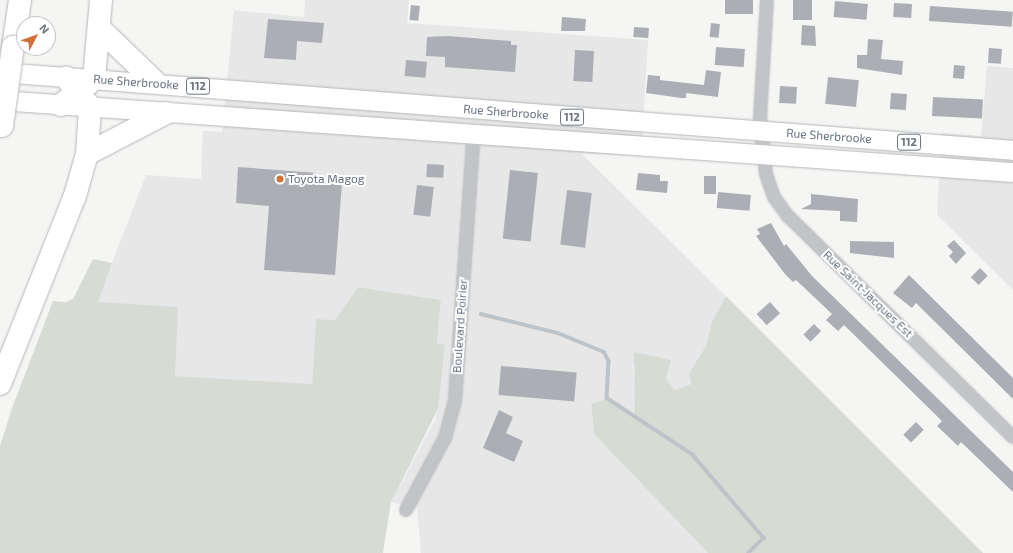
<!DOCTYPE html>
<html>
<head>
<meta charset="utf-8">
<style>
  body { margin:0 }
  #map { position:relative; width:1013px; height:553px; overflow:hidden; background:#f5f6f3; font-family:"Exo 2",sans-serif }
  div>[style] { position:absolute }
  .built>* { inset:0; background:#e6e7e6 }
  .green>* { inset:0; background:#d6dcd4 }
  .stream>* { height:3.5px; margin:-1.75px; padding:0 1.75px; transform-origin:1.75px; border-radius:1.75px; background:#bcc3c9 }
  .building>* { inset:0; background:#abafb5; transform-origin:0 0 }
  .roads { filter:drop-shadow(0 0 1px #b3b6ba) drop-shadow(0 0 1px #b3b6ba) }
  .street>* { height:12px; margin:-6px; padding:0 6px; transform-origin:6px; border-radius:6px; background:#c2c4c7 }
  .primary>* { height:19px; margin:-9.5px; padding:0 9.5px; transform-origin:9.5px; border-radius:9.5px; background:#fff }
  .highway>* { height:22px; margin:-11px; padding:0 11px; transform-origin:11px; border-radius:11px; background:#fff }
  .bridges { filter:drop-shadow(0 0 1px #b4b7ba) drop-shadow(0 0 1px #b4b7ba) }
  .highway-bridge>* { height:22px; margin:-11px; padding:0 11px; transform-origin:11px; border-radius:11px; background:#fff }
  .dots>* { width:11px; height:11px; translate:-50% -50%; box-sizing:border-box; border:2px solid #fff; border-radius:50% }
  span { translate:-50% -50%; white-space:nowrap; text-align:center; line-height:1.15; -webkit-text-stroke:4px #fff; paint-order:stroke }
  .shield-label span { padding:1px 3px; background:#fff; border:1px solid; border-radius:3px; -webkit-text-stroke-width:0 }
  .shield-label { font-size:11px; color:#687280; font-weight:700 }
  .street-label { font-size:12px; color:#687280 }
  .poi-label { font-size:12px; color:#687280 }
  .left { translate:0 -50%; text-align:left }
  .north { position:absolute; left:16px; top:16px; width:40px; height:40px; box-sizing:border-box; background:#fff; border:1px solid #c3c7cc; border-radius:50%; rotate:49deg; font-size:11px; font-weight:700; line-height:16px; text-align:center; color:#687280 }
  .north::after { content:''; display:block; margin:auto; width:14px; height:18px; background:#ce713a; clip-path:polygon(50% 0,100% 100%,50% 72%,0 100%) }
</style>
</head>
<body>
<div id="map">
  <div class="built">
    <div style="clip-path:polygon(305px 0,409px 0,407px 23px,648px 40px,641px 156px,581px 153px,726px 296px,712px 322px,706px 346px,689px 373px,691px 384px,674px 390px,666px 378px,633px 366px,637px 408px,635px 417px,606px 398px,591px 404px,594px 434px,708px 553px,421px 553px,417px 508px,391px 502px,436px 418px,445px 345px,437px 343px,441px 300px,358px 287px,335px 320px,316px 319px,312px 384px,174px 376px,97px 302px,146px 175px,201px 179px,203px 131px,222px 132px,234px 10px,304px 17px)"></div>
    <div style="clip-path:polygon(987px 66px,1013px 68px,1013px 290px,937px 215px,942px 133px,981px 136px)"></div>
  </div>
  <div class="green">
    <div style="clip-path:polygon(93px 259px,112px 263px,98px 302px,178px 307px,175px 376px,312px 384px,316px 319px,335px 320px,358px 287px,441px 300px,437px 343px,445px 345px,438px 409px,391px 502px,383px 553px,0 553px,0 446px,12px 408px,53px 301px,66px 302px,73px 299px)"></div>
    <div style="clip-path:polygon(726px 296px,983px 553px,708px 553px,594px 434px,591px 404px,607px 398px,635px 417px,634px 352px,671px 360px,666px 378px,674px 390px,691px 384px,689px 373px,706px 346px,712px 322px)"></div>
  </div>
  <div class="stream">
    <div style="left:481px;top:314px;width:79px;rotate:13.9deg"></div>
    <div style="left:558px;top:333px;width:50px;rotate:22.4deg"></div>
    <div style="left:604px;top:352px;width:10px;rotate:61deg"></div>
    <div style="left:609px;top:361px;width:37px;rotate:93deg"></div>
    <div style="left:607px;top:398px;width:102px;rotate:33.4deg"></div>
    <div style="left:692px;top:454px;width:111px;rotate:49.4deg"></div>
    <div style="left:764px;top:538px;width:21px;rotate:135deg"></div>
  </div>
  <div class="building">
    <div style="left:725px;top:0;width:28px;height:14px"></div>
    <div style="left:793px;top:0;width:19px;height:20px"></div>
    <div style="left:835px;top:1px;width:33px;height:16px;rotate:5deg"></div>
    <div style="left:894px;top:3px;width:18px;height:14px;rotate:3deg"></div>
    <div style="left:411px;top:5px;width:9px;height:15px;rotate:6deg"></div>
    <div style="left:930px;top:6px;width:83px;height:15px;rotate:4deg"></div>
    <div style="clip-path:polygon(562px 17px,586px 19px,585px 31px,561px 31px)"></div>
    <div style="clip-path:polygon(268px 19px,324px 23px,322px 43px,297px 41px,296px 60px,264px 58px)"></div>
    <div style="left:711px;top:23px;width:9px;height:14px;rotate:6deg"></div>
    <div style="clip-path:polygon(802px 25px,815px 26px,816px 46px,801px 45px)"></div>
    <div style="left:634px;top:27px;width:15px;height:10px;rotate:4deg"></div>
    <div style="clip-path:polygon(447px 36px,511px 41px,511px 45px,517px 45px,515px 72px,445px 67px,445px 57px,426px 56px,427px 37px)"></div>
    <div style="clip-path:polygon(868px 39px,883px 40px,881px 59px,903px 61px,902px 75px,857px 68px,857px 55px,867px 55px)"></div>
    <div style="left:716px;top:47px;width:29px;height:18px;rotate:4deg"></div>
    <div style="left:989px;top:48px;width:13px;height:15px;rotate:4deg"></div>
    <div style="left:575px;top:50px;width:19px;height:31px;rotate:3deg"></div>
    <div style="left:406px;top:60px;width:21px;height:16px;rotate:5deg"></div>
    <div style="left:954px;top:65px;width:11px;height:13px;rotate:5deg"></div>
    <div style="clip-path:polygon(706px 70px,721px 72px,718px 97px,686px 93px,686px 98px,681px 98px,646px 93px,648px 75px,660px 76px,660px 80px,704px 85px)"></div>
    <div style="left:828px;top:77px;width:31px;height:27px;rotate:6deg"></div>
    <div style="left:780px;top:86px;width:17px;height:17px;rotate:3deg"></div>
    <div style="left:891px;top:93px;width:16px;height:16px;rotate:4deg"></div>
    <div style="left:933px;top:97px;width:50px;height:19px;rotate:3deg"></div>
    <div style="left:427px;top:164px;width:17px;height:13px;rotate:3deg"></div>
    <div style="clip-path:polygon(238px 167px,317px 173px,316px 181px,342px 183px,335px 275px,264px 270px,269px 206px,236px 203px)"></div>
    <div style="left:510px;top:170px;width:28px;height:69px;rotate:6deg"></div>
    <div style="clip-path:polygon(638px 173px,660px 175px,660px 181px,668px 181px,667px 193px,636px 190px)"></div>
    <div style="left:704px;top:176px;width:12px;height:18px"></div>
    <div style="left:417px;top:185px;width:17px;height:30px;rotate:7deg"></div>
    <div style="left:567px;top:190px;width:25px;height:55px;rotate:7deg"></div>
    <div style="left:718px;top:192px;width:33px;height:16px;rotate:5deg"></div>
    <div style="clip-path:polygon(811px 194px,858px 199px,857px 222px,840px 221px,840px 211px,801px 209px,811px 204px)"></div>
    <div style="clip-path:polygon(771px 223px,784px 246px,786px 244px,812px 276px,1013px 472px,1013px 492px,961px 442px,958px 446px,937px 426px,942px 421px,844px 325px,838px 331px,826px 320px,832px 314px,796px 280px,793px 282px,785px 274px,756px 236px,760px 234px,757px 229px)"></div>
    <div style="clip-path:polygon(954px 240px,966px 253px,956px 264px,949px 256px,953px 252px,947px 246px)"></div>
    <div style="clip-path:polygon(850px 241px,894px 242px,894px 258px,850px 253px)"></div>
    <div style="left:980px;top:268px;width:11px;height:13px;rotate:45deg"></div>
    <div style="clip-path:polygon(909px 275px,1013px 378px,1013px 399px,916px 303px,912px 308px,893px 293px)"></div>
    <div style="left:770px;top:302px;width:15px;height:18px;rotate:48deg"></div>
    <div style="left:814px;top:324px;width:10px;height:15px;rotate:45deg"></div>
    <div style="left:501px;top:366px;width:76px;height:29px;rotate:5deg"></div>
    <div style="clip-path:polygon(499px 410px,513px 417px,506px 433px,523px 441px,514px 462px,483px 448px)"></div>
    <div style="left:916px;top:422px;width:11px;height:18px;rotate:45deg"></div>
  </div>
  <div class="roads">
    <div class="street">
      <div style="left:767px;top:0;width:117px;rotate:93.4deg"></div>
      <div style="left:760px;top:117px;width:57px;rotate:84deg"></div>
      <div style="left:766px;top:174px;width:24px;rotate:71deg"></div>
      <div style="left:774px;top:197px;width:24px;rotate:54deg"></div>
      <div style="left:788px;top:216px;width:315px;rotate:44.5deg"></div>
      <div style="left:406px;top:510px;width:82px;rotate:-61.6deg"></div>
      <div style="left:445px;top:438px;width:38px;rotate:-75deg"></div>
      <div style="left:455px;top:401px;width:270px;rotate:-86deg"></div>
    </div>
    <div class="primary">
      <div style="left:0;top:72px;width:1016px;rotate:4.4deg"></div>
      <div style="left:0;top:100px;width:1016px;rotate:4.07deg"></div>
    </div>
    <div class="highway">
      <div style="left:100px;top:29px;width:76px;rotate:43.9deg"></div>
      <div style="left:13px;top:47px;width:48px;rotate:-81.5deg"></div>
      <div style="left:61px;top:105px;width:42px;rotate:-38.2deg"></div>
      <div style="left:94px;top:79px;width:79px;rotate:-84.9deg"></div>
      <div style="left:87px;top:154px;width:89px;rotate:-27.4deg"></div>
      <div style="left:0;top:384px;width:202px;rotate:-68.3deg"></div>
      <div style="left:75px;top:196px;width:44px;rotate:-74.1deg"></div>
      <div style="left:87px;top:154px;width:47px;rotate:-86.3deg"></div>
      <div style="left:90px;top:107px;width:38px;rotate:-129deg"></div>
    </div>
  </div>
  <div class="bridges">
    <div class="highway-bridge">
      <div style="left:2px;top:126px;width:80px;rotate:-82.1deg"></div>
    </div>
  </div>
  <div class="dots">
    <div style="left:280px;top:179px;background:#ce713a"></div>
  </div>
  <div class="shield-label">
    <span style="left:198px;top:86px">112</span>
    <span style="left:572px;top:117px">112</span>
    <span style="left:909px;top:142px">112</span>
  </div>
  <div class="street-label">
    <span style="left:136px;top:82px;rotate:4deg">Rue Sherbrooke</span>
    <span style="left:506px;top:112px;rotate:4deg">Rue Sherbrooke</span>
    <span style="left:829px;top:136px;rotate:4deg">Rue Sherbrooke</span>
    <span style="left:868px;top:294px;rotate:44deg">Rue Saint-Jacques Est</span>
    <span style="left:460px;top:326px;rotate:-86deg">Boulevard Poirier</span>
  </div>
  <div class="poi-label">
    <span class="left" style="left:288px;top:179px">Toyota Magog</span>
  </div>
  <div class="north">N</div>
</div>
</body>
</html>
